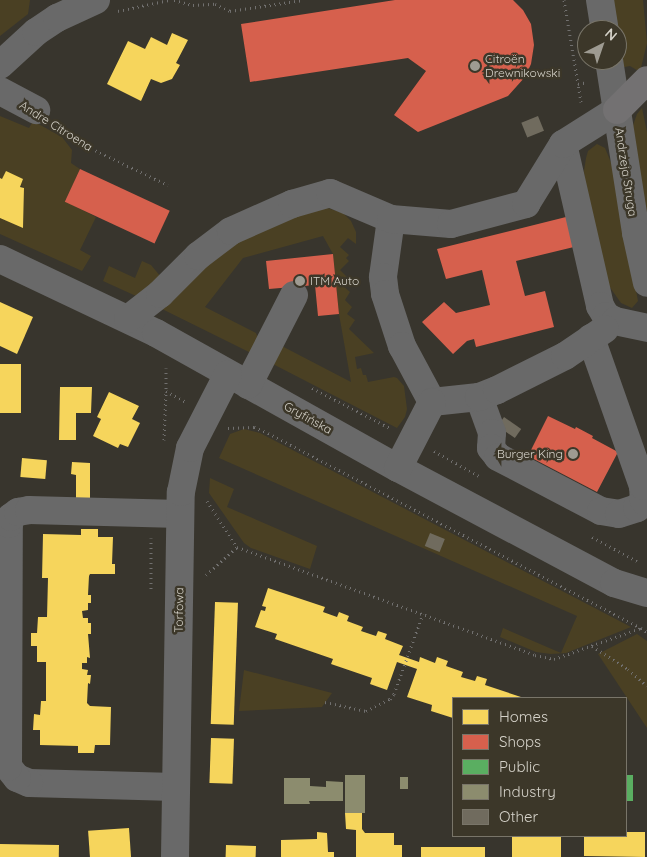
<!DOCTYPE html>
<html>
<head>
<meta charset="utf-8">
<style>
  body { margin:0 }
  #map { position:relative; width:647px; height:857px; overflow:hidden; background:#38352d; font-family:Quicksand,sans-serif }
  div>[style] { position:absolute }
  .green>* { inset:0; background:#4a4023 }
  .homes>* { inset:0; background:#f6d55c; transform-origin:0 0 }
  .shops>* { inset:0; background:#d6604d; transform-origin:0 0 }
  .public>* { inset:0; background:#5aae61; transform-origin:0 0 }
  .industry>* { inset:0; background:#8c8c6e; transform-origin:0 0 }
  .building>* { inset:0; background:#706b5e; transform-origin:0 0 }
  .path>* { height:3px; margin-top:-1.5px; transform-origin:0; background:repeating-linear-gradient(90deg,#71706f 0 1px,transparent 0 5px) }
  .minor>* { height:28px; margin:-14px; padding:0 14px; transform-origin:14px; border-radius:14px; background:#696969 }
  .major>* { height:28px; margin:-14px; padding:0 14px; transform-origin:14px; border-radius:14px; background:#737172 }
  .dots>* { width:14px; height:14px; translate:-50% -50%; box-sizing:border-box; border:2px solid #3c3729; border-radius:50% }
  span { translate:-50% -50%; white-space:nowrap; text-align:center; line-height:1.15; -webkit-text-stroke:5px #3c3729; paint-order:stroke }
  .poi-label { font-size:12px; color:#d5d2c9 }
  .left { translate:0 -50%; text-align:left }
  .right { translate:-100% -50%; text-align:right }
  .street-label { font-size:12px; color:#d5d2c9 }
  .legend { position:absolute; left:452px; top:697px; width:175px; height:140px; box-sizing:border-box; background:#3c3729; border:1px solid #797569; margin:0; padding:6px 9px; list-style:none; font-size:15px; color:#d5d2c9 }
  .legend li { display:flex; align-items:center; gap:10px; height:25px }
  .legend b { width:25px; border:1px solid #797569 }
  .north { position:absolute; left:577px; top:20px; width:50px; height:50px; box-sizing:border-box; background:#3c3729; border:1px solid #797569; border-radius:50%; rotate:41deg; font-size:14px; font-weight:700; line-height:20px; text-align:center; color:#d5d2c9 }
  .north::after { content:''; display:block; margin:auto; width:18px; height:22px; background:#9e9b92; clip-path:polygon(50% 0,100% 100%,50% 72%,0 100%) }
</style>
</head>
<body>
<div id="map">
  <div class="green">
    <div style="clip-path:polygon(0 0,30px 0,28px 14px,0 36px)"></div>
    <div style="clip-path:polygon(610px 0,643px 0,647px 43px,640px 72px,630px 66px,619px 68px,617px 30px)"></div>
    <div style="clip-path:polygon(642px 108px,647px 132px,647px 238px,631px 131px,637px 114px)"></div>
    <div style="clip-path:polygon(0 116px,29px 128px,33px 121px,62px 137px,72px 150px,71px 163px,80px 169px,65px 201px,96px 217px,80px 250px,91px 256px,82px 271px,0 234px,0 218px,23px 227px,24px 188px,6px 172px,2px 179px,0 178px)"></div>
    <div style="clip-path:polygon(597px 144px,605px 148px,612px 165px,638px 301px,632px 308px,621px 303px,609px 286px,585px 183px,584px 171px,586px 158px,588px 151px)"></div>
    <div style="clip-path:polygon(324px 207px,343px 213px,351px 221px,356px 232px,356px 244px,348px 238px,340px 247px,349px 255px,346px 258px,349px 261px,340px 270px,348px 278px,342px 285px,350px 292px,345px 300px,352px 307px,347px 314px,355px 320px,349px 329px,374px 353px,355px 357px,357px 369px,361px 368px,363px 375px,366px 375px,368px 382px,394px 377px,397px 378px,404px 386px,407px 409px,405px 417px,397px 428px,267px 361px,276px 343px,351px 382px,339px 314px,333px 254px,323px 236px,243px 258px,205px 307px,256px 333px,260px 344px,255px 355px,160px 308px,189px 280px,250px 233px)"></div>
    <div style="clip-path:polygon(142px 261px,151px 265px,161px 277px,136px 296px,103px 281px,109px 266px,135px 278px)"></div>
    <div style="clip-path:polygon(244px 429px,260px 433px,631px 627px,566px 653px,551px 654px,536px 652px,500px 637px,503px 628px,561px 653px,577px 616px,219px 458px,230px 434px)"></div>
    <div style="clip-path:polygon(210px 478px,234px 489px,227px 507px,317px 546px,310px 569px,251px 548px,244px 543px,209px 493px)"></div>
    <div style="clip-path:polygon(637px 634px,647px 641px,647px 728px,598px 654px)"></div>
    <div style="clip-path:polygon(244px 670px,332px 693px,322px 707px,239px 711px)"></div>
  </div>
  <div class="homes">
    <div style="clip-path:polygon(172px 33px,188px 40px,176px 63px,180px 65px,172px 79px,161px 83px,151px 79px,141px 101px,107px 84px,128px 41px,145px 49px,151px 37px,167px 45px)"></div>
    <div style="clip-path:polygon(6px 171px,23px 179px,20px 187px,24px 188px,23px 228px,0 218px,0 178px,2px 179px)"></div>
    <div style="clip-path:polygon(0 302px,33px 317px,17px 354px,0 346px)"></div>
    <div style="left:0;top:364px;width:21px;height:49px"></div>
    <div style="clip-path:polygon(60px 387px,92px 387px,91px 413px,76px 413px,76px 440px,59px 440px)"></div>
    <div style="clip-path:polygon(109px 392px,139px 406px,132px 419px,140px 423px,128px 447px,120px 444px,118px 448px,93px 436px,101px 419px,97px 417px)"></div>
    <div style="left:22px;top:458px;width:25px;height:19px;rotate:5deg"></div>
    <div style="clip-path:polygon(72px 462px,90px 463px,90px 503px,76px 503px,76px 475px,71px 474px)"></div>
    <div style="clip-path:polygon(81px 529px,98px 529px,98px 537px,113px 537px,112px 564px,115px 564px,115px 574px,90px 574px,89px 576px,88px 595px,91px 595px,91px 603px,88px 603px,88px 610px,82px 611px,83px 618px,88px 618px,88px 623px,91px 623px,91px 634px,88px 634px,90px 658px,87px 657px,87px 663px,82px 663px,82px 669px,88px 670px,87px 675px,91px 675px,90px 684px,88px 683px,87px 703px,90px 706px,111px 707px,110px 745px,95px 745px,94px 753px,78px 753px,78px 746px,40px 745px,40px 730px,33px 730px,34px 714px,40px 715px,41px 701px,46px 701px,46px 662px,37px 662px,37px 646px,31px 646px,31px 633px,37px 633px,38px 617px,47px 617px,48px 578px,42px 578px,43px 534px,81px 535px)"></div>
    <div style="clip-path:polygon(268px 588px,325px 607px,323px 612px,337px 617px,339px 612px,349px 616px,347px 621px,363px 627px,361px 631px,376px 636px,378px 631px,387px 634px,385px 639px,403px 646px,399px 655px,419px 662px,420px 657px,435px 663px,437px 657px,448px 661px,446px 666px,463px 672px,461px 677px,475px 681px,477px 676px,487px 679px,485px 685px,524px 698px,453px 698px,453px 718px,431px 711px,432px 705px,407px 697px,417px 669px,397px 662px,387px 690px,370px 684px,372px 678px,331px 664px,333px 659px,275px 639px,277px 634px,255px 627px,261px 610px,265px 611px,266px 607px,262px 606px)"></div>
    <div style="left:215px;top:602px;width:23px;height:122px;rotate:2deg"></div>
    <div style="left:211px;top:738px;width:23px;height:45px;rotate:2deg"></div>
    <div style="clip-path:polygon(362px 812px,362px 829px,365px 833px,394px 833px,394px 845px,402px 845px,402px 857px,356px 857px,356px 830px,346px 829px,345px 813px)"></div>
    <div style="left:129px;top:828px;width:29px;height:41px;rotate:86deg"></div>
    <div style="clip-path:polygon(317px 832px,327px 833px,328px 852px,334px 852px,334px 857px,281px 857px,281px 840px,317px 839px)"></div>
    <div style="clip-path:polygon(626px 832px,645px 832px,645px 857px,584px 856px,584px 836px,626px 836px)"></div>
    <div style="left:561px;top:836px;width:21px;height:49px;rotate:90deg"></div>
    <div style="left:0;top:844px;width:59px;height:13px;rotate:1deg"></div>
    <div style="left:226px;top:845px;width:30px;height:12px;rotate:2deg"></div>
    <div style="left:421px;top:847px;width:64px;height:10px"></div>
  </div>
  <div class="shops">
    <div style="clip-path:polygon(395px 0,513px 0,523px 10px,531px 24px,534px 45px,531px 64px,525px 77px,508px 96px,418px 132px,394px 115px,426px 71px,408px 58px,250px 82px,241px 24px)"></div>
    <div style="left:80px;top:169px;width:99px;height:36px;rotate:25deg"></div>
    <div style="clip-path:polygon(570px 216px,578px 246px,516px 261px,525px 296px,545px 291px,554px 327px,476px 347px,474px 339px,467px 341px,453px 354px,422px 322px,444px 302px,456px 313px,490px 305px,482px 270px,446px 279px,437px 249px)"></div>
    <div style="clip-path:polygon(333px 254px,339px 314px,318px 316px,315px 285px,269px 289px,266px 261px)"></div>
    <div style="clip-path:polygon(548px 416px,575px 429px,576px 427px,593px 436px,592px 438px,618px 452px,597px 492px,528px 456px)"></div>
  </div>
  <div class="public">
    <div style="left:626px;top:775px;width:7px;height:26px"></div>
  </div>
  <div class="industry">
    <div style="left:345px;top:775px;width:20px;height:38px"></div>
    <div style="left:400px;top:777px;width:8px;height:12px"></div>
    <div style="clip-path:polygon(284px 778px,310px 778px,310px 786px,326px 787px,326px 781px,343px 782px,343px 801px,309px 801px,310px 804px,284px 804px)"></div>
  </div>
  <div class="building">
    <div style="left:538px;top:116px;width:16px;height:18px;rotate:68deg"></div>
    <div style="left:504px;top:417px;width:21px;height:11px;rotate:35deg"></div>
    <div style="left:430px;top:533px;width:16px;height:14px;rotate:22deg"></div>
  </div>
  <div class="path">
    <div style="left:174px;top:0;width:20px;rotate:15deg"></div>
    <div style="left:193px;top:5px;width:22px;rotate:-3deg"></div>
    <div style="left:215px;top:4px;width:17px;rotate:25deg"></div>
    <div style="left:230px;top:11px;width:74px;rotate:-8.6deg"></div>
    <div style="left:564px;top:0;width:85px;rotate:80.5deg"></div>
    <div style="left:118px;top:11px;width:52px;rotate:-12.2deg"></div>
    <div style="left:581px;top:102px;width:18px;rotate:-99deg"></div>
    <div style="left:578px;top:84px;width:10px;rotate:-11deg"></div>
    <div style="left:57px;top:125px;width:31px;rotate:37deg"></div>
    <div style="left:82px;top:144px;width:95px;rotate:25.5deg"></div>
    <div style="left:166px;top:368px;width:23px;rotate:90deg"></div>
    <div style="left:166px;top:391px;width:23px;rotate:29deg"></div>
    <div style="left:312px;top:388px;width:88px;rotate:27.1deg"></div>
    <div style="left:228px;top:428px;width:26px;rotate:-2deg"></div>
    <div style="left:254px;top:427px;width:15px;rotate:23deg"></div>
    <div style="left:268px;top:433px;width:421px;rotate:27.6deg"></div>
    <div style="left:164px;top:440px;width:49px;rotate:-87.7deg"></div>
    <div style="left:434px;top:451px;width:51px;rotate:29.1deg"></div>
    <div style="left:207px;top:501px;width:55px;rotate:56.9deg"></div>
    <div style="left:237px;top:547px;width:317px;rotate:19.9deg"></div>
    <div style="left:535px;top:655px;width:19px;rotate:12deg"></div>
    <div style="left:554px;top:659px;width:92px;rotate:-19.6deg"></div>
    <div style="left:641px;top:628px;width:7px;rotate:34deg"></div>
    <div style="left:592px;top:537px;width:51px;rotate:28.1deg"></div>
    <div style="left:151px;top:538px;width:52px;rotate:90deg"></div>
    <div style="left:206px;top:575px;width:42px;rotate:-42.1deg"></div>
    <div style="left:592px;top:646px;width:43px;rotate:32.6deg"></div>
    <div style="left:628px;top:669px;width:25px;rotate:42deg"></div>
    <div style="left:325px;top:702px;width:42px;rotate:12.4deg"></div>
    <div style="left:366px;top:711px;width:27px;rotate:-27deg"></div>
    <div style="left:390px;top:699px;width:6px;rotate:-51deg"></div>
    <div style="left:394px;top:694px;width:85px;rotate:-70.1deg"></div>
  </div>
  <div class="minor">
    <div style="left:600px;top:0;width:30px;rotate:81deg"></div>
    <div style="left:609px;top:60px;width:175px;rotate:81.1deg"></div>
    <div style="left:636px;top:233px;width:51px;rotate:77.6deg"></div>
    <div style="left:0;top:65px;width:49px;rotate:-42.5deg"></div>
    <div style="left:36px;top:32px;width:25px;rotate:-34deg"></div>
    <div style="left:57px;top:18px;width:43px;rotate:-24.8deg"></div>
    <div style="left:0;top:91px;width:41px;rotate:27.8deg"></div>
    <div style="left:563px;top:144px;width:166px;rotate:77.1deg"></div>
    <div style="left:600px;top:306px;width:12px;rotate:59deg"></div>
    <div style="left:606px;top:316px;width:10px;rotate:29deg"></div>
    <div style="left:615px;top:321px;width:33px;rotate:12deg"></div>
    <div style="left:391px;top:219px;width:59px;rotate:97.9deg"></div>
    <div style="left:383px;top:277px;width:17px;rotate:83deg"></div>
    <div style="left:385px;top:294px;width:55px;rotate:71.9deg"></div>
    <div style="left:402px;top:346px;width:64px;rotate:61.8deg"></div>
    <div style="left:0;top:259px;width:173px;rotate:25.4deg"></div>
    <div style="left:156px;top:333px;width:277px;rotate:29.2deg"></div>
    <div style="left:398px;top:468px;width:245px;rotate:28deg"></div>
    <div style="left:614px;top:583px;width:34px;rotate:17deg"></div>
    <div style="left:128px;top:319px;width:41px;rotate:-38deg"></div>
    <div style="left:160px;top:294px;width:54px;rotate:-45deg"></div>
    <div style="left:198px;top:256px;width:41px;rotate:-37.1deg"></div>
    <div style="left:231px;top:231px;width:67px;rotate:-23.9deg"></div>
    <div style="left:292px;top:204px;width:40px;rotate:-16deg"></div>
    <div style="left:330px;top:193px;width:66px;rotate:23.1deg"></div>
    <div style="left:391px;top:219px;width:60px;rotate:4.8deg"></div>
    <div style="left:451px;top:224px;width:78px;rotate:-14.9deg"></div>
    <div style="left:526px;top:204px;width:70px;rotate:-58.3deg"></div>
    <div style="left:563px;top:144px;width:64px;rotate:-32.2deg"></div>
    <div style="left:248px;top:385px;width:101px;rotate:-62.9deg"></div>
    <div style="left:479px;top:397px;width:38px;rotate:70deg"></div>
    <div style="left:492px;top:433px;width:15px;rotate:94deg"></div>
    <div style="left:491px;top:448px;width:11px;rotate:52deg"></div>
    <div style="left:498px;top:457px;width:116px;rotate:27.7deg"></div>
    <div style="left:601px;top:511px;width:18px;rotate:9deg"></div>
    <div style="left:619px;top:514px;width:19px;rotate:-18deg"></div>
    <div style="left:637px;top:508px;width:10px;rotate:-45deg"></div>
    <div style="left:644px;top:501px;width:15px;rotate:-94deg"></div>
    <div style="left:643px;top:486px;width:157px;rotate:-109.4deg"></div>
    <div style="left:432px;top:402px;width:47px;rotate:-6.1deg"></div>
    <div style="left:479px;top:397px;width:19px;rotate:-21deg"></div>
    <div style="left:497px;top:390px;width:76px;rotate:-26.6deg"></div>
    <div style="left:565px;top:356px;width:48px;rotate:-34deg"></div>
    <div style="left:398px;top:468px;width:74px;rotate:-62.7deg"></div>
    <div style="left:175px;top:787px;width:146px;rotate:-178.4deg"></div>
    <div style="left:29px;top:783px;width:13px;rotate:-157deg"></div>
    <div style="left:17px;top:778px;width:14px;rotate:-129deg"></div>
    <div style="left:8px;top:767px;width:243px;rotate:-89.8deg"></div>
    <div style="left:9px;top:524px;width:7px;rotate:-74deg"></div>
    <div style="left:11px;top:517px;width:9px;rotate:-36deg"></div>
    <div style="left:18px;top:512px;width:11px;rotate:-10deg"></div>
    <div style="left:29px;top:510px;width:151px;rotate:1.5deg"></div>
    <div style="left:175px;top:857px;width:365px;rotate:-89.1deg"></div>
    <div style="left:181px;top:492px;width:45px;rotate:-78.4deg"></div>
    <div style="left:190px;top:448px;width:83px;rotate:-62.8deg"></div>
  </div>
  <div class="major">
    <div style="left:617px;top:110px;width:42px;rotate:-45deg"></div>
  </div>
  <div class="dots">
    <div style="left:475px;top:66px;background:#9e9b92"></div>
    <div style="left:300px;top:281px;background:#9e9b92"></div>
    <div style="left:573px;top:454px;background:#9e9b92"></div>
  </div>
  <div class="poi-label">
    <span class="left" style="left:485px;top:66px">Citroën<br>Drewnikowski</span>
    <span class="left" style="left:310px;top:281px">ITM Auto</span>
    <span class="right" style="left:563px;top:454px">Burger King</span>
  </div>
  <div class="street-label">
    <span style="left:56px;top:126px;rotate:32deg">Andre Citroena</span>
    <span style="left:626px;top:172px;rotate:81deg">Andrzeja Struga</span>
    <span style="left:308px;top:418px;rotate:29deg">Gryfińska</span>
    <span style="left:179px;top:610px;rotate:-89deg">Torfowa</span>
  </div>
  <ul class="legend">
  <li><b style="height:14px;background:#f6d55c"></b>Homes</li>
  <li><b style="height:14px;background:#d6604d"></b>Shops</li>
  <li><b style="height:14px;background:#5aae61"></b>Public</li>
  <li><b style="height:14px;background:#8c8c6e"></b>Industry</li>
  <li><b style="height:14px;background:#706b5e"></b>Other</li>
  </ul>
  <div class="north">N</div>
</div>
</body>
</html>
